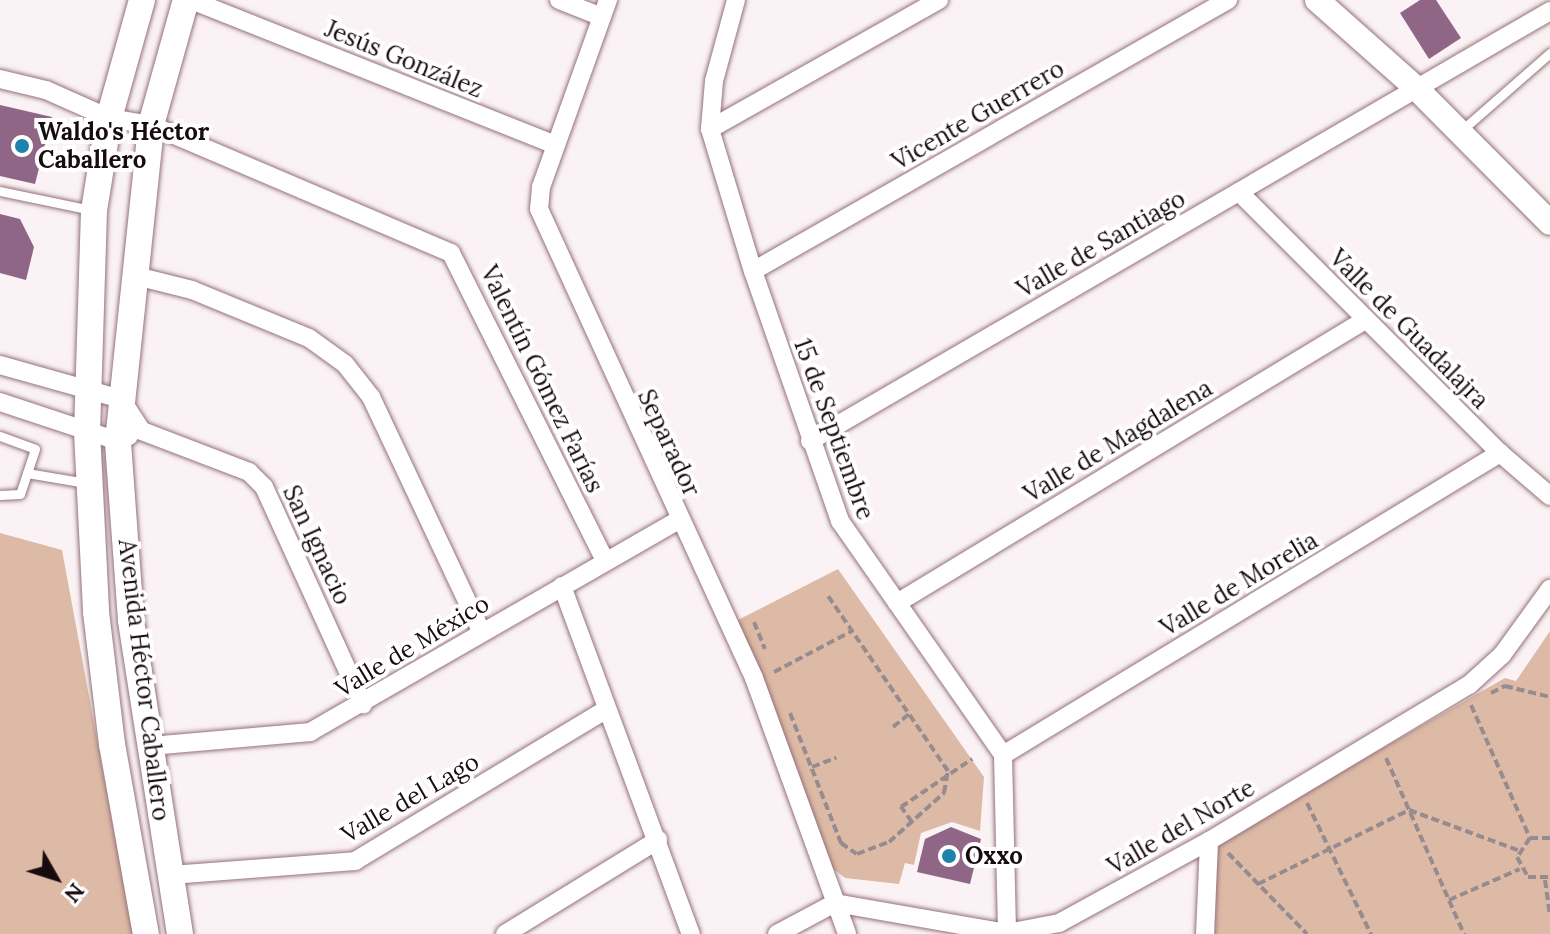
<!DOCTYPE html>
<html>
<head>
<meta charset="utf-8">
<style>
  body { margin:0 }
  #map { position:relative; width:1550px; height:934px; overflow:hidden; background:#faf2f4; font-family:Lora,serif }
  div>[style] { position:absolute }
  .green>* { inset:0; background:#ddbaa5 }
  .building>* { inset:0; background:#8f6685 }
  .path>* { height:4px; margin-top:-2px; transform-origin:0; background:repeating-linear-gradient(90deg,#968c8f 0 8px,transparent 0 12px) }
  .roads { filter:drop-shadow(0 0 2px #94717a) drop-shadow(0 0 2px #94717a) }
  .service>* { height:9px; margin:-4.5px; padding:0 4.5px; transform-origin:4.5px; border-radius:4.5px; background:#fff }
  .minor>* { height:18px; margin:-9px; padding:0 9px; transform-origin:9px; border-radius:9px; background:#fff }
  .tertiary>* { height:24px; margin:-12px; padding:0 12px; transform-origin:12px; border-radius:12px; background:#fff }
  .secondary>* { height:26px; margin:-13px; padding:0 13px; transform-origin:13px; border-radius:13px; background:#fff }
  .dots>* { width:22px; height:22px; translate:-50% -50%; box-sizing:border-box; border:4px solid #fff; border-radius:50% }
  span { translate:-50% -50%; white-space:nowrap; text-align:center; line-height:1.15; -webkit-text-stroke:8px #fff; paint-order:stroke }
  .street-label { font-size:24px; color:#180b0f }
  .poi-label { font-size:24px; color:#180b0f; font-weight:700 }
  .left { translate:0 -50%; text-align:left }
  .north { position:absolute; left:16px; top:838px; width:80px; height:80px; -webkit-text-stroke:6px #fff; paint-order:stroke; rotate:129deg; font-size:22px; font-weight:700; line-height:32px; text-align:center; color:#180b0f }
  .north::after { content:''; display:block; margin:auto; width:28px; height:36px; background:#180b0f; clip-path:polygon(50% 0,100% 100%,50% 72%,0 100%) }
</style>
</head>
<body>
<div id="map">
  <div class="green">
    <div style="clip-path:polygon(0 533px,62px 550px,133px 934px,0 934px)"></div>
    <div style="clip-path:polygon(838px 569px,984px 777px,980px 831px,952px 822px,921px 833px,914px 865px,905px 863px,899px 884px,845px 878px,831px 867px,738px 620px)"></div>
    <div style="clip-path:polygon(1550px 631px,1550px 934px,1215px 934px,1217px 843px,1505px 678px,1516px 681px)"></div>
  </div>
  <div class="building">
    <div style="clip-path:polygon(1420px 0,1436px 0,1461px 38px,1429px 59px,1400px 13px)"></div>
    <div style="clip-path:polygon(0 105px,52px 117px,35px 184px,0 176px)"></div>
    <div style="clip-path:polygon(0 214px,20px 219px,34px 247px,26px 280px,0 273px)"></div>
    <div style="clip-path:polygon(951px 827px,981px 839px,970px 884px,917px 872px,925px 839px)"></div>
  </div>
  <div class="path">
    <div style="left:754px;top:622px;width:29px;rotate:68deg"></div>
    <div style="left:774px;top:672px;width:88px;rotate:-27.7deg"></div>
    <div style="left:1491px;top:693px;width:16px;rotate:-27deg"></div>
    <div style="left:1505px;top:686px;width:46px;rotate:13.7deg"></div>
    <div style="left:1471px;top:705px;width:145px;rotate:66.1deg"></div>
    <div style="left:790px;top:713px;width:140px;rotate:68.6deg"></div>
    <div style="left:841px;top:843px;width:19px;rotate:35deg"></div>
    <div style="left:857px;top:854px;width:34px;rotate:-21deg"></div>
    <div style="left:889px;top:842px;width:74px;rotate:-41.7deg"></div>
    <div style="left:944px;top:793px;width:22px;rotate:-80deg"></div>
    <div style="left:948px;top:771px;width:216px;rotate:-124.4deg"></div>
    <div style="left:893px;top:727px;width:21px;rotate:-39deg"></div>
    <div style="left:1386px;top:758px;width:193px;rotate:66.1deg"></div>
    <div style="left:812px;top:767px;width:26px;rotate:-21deg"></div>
    <div style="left:1307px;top:803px;width:146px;rotate:64deg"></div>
    <div style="left:912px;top:822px;width:19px;rotate:-126deg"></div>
    <div style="left:901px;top:807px;width:86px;rotate:-34.1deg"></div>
    <div style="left:1550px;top:838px;width:20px;rotate:180deg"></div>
    <div style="left:1530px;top:838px;width:23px;rotate:124deg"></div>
    <div style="left:1517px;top:857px;width:23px;rotate:61deg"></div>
    <div style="left:1528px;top:877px;width:22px"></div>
    <div style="left:1228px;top:853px;width:113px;rotate:45.7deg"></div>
    <div style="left:1545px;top:880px;width:34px;rotate:82deg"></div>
    <div style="left:1258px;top:884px;width:168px;rotate:-26.1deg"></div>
    <div style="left:1409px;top:810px;width:116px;rotate:20.2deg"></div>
    <div style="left:1449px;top:900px;width:77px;rotate:-23.6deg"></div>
  </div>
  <div class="roads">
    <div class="service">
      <div style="left:1462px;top:130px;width:117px;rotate:-41.2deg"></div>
      <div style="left:0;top:191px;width:93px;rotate:11.8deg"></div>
      <div style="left:0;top:436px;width:37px;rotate:20deg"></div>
      <div style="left:35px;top:449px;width:47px;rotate:108.4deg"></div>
      <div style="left:20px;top:494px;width:20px;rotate:177deg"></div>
      <div style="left:27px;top:473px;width:60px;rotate:9.6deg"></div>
    </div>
    <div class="minor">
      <div style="left:191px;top:0;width:392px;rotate:21.7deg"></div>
      <div style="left:559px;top:0;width:46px;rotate:21.6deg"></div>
      <div style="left:608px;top:0;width:199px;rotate:109.7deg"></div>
      <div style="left:541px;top:187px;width:22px;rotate:95deg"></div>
      <div style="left:539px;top:209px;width:516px;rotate:65.37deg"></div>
      <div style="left:754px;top:678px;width:272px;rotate:70deg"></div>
      <div style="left:736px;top:0;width:84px;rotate:105.2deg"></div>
      <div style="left:714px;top:81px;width:48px;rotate:94.8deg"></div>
      <div style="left:710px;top:129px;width:148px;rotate:73.2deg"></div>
      <div style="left:753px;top:271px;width:265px;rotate:70.8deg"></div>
      <div style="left:840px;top:521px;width:285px;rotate:55.1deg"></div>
      <div style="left:1003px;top:755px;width:179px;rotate:88.7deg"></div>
      <div style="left:0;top:79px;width:47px;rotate:13.4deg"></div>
      <div style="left:46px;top:90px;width:69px;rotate:24deg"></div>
      <div style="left:109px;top:118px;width:43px;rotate:9.5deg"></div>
      <div style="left:151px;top:125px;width:326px;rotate:23.1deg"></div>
      <div style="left:451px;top:253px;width:344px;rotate:63.4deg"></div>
      <div style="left:710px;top:129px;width:263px;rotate:-29.4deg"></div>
      <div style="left:1239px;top:192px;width:369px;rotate:45deg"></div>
      <div style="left:1500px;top:453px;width:66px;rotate:40.7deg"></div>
      <div style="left:753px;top:271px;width:547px;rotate:-29.71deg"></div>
      <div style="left:132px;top:275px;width:62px;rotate:14deg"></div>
      <div style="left:192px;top:290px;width:126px;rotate:22.3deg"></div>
      <div style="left:309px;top:338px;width:44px;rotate:35.8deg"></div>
      <div style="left:345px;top:364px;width:42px;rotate:51.8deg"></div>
      <div style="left:371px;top:397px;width:259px;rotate:64.8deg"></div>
      <div style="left:0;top:365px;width:126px;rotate:15.7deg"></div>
      <div style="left:121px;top:399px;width:38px;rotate:57deg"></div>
      <div style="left:142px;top:431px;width:115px;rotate:21deg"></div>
      <div style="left:249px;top:472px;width:21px;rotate:45deg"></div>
      <div style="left:264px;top:487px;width:239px;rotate:65.5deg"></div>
      <div style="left:0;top:402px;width:124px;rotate:18.3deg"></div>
      <div style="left:118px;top:441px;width:12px;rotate:-24deg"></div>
      <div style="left:810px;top:441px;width:856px;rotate:-30.16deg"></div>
      <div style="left:562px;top:586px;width:371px;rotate:69.7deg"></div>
      <div style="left:897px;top:603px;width:547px;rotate:-31.16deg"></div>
      <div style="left:151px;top:746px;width:160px;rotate:-5deg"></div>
      <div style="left:310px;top:732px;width:425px;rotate:-29.9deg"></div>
      <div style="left:1003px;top:755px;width:582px;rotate:-31.28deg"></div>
      <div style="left:170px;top:875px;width:186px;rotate:-4.3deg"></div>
      <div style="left:355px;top:861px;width:294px;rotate:-31.1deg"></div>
      <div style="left:505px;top:934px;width:180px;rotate:-31.6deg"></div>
      <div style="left:777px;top:934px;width:66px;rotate:-28.1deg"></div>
      <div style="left:835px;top:903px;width:175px;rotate:9.9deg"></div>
      <div style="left:1007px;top:933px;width:53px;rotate:-10.9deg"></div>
      <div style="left:1059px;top:923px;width:171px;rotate:-28.7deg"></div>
      <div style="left:1209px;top:841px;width:303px;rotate:-31deg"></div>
      <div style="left:1469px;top:685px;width:45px;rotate:-42.3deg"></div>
      <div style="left:1502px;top:655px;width:82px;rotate:-54deg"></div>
      <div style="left:1205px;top:934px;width:93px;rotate:-87.5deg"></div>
    </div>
    <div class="tertiary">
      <div style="left:1317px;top:0;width:132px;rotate:41.6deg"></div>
      <div style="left:1416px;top:88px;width:190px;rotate:45.2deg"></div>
    </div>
    <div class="secondary">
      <div style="left:142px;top:0;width:123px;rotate:105.6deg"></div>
      <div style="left:109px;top:118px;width:94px;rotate:99.2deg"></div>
      <div style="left:94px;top:211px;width:221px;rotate:91.8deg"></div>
      <div style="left:87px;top:432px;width:180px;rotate:87.1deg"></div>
      <div style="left:96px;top:612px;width:133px;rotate:83.1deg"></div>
      <div style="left:112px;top:744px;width:193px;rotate:79.9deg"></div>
      <div style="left:180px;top:934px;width:318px;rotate:-98.9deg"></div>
      <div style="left:131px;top:620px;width:179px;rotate:-94.2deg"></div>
      <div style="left:118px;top:441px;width:318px;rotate:-84deg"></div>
      <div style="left:151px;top:125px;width:130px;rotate:-74.4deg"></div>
    </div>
  </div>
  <div class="dots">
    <div style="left:22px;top:146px;background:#1d83ad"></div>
    <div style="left:949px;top:856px;background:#1d83ad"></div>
  </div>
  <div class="street-label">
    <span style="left:404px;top:59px;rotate:22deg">Jesús González</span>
    <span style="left:978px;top:115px;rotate:-30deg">Vicente Guerrero</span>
    <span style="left:1101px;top:244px;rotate:-30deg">Valle de Santiago</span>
    <span style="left:1409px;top:329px;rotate:45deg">Valle de Guadalajra</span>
    <span style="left:542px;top:379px;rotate:64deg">Valentín Gómez Farías</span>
    <span style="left:834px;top:429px;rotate:70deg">15 de Septiembre</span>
    <span style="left:1118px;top:441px;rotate:-31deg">Valle de Magdalena</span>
    <span style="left:669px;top:443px;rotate:65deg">Separador</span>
    <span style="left:317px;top:545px;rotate:65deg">San Ignacio</span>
    <span style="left:1239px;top:584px;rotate:-31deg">Valle de Morelia</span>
    <span style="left:412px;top:646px;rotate:-31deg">Valle de México</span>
    <span style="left:144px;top:680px;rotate:83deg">Avenida Héctor Caballero</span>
    <span style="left:410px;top:798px;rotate:-30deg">Valle del Lago</span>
    <span style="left:1181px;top:827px;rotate:-30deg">Valle del Norte</span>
  </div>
  <div class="poi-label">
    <span class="left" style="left:38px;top:146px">Waldo's Héctor<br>Caballero</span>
    <span class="left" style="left:965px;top:856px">Oxxo</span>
  </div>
  <div class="north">N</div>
</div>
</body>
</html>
